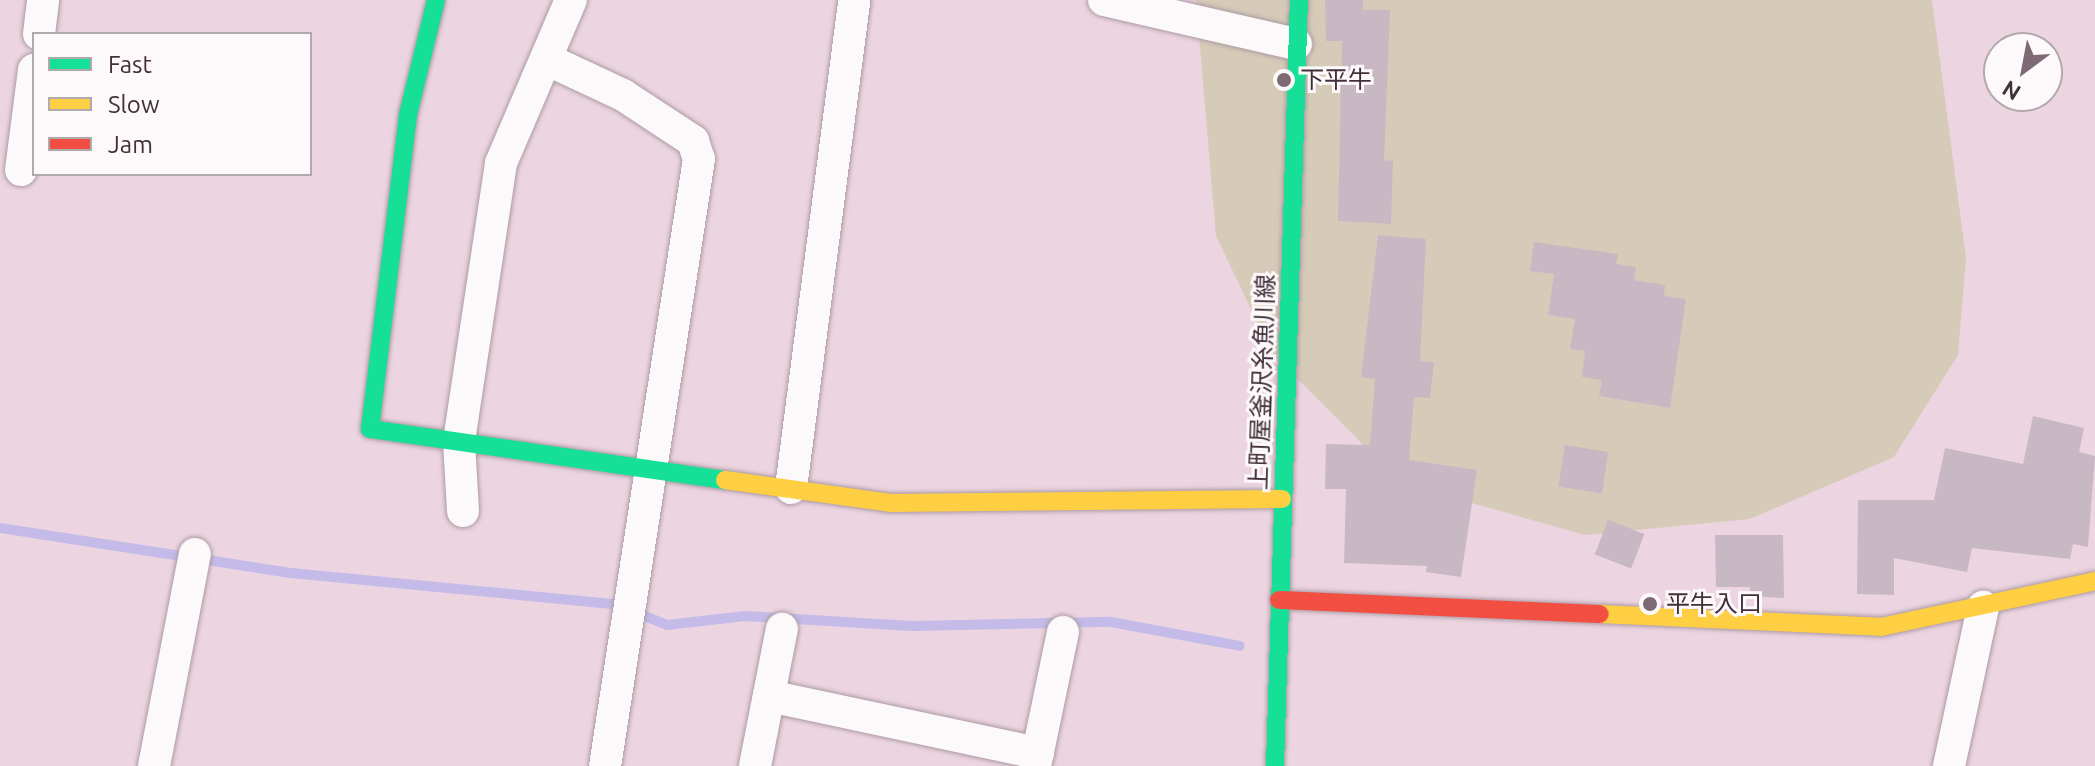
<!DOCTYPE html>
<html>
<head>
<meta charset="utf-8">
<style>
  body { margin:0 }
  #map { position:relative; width:2095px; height:766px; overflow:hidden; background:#ecd5e1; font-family:Ubuntu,"Noto Sans JP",sans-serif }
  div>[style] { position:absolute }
  .green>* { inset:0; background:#d6cbb8 }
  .stream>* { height:10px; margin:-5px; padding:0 5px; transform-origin:5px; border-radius:5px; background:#c4bbe9 }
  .building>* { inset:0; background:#c8b8c3; transform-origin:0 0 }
  .roads { filter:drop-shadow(0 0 2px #ac9aa3) drop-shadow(0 0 2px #ac9aa3) }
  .street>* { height:32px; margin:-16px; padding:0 16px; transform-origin:16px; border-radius:16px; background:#fcf9fa }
  .fast>* { height:18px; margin:-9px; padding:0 9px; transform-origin:9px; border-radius:9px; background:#16e098 }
  .slow>* { height:18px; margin:-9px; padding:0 9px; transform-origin:9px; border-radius:9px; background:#ffcf43 }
  .jam>* { height:18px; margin:-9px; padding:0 9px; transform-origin:9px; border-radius:9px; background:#f24e42 }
  .dots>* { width:22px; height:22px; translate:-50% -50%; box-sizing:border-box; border:4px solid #fdf9fb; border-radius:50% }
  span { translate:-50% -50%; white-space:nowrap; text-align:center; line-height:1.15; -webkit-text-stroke:6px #fdf9fb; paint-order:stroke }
  .poi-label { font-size:24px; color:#413039 }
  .left { translate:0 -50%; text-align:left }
  .street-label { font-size:24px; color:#413039 }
  .legend { position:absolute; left:32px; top:32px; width:280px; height:144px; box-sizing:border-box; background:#fdf9fb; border:2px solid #b2a9ad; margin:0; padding:10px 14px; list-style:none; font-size:24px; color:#413039 }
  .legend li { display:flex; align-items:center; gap:16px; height:40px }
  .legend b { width:40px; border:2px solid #b2a9ad }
  .north { position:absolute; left:1983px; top:32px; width:80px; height:80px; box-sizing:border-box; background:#fdf9fb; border:2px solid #b2a9ad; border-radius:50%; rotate:212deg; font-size:22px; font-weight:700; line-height:32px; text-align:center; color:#413039 }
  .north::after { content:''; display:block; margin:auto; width:28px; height:36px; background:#7d6a74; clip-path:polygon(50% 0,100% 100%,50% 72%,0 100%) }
</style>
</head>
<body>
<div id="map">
  <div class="green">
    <div style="clip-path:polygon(1196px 0,1932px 0,1966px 258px,1958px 355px,1894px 457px,1750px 519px,1585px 535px,1401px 483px,1272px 353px,1216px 236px)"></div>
  </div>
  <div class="stream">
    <div style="left:0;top:528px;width:294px;rotate:8.8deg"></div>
    <div style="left:291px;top:573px;width:325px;rotate:5.5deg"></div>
    <div style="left:615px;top:604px;width:56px;rotate:22deg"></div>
    <div style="left:667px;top:625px;width:79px;rotate:-6.6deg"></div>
    <div style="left:745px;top:616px;width:167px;rotate:3.4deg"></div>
    <div style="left:912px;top:626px;width:199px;rotate:-1.2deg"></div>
    <div style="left:1111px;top:622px;width:131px;rotate:10.5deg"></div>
  </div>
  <div class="building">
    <div style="clip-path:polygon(1325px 0,1363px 0,1363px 10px,1390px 10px,1384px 160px,1393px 161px,1391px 224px,1338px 221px,1342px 41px,1326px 41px)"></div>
    <div style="clip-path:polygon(1378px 235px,1426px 239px,1420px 361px,1434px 362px,1430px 398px,1414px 397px,1409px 460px,1477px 470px,1461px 577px,1426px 572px,1427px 566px,1344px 563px,1346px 489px,1325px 489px,1326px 444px,1370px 445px,1375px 379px,1361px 377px)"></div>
    <div style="clip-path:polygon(1534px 242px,1618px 254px,1616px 264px,1636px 267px,1634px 280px,1665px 285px,1664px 296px,1686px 299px,1670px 408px,1599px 396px,1602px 380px,1582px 377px,1585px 351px,1570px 349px,1575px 319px,1548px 315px,1554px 274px,1530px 271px)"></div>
    <div style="clip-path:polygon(2033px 416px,2084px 428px,2079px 452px,2095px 456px,2088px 547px,2073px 544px,2070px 559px,1972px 548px,1967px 572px,1894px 558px,1894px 595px,1857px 594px,1858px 500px,1934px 500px,1945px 448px,2023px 464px)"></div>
    <div style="left:1565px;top:445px;width:44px;height:42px;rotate:9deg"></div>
    <div style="left:1608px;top:520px;width:39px;height:37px;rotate:21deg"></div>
    <div style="clip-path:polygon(1715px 535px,1783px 535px,1784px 598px,1750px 596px,1750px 587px,1716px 587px)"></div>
  </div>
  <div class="roads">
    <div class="street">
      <div style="left:1104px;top:0;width:197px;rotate:12.9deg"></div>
      <div style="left:39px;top:34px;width:34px;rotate:-83deg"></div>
      <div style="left:546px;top:59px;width:85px;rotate:25.1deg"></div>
      <div style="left:623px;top:95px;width:84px;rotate:33.3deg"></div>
      <div style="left:693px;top:141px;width:19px;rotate:72deg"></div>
      <div style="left:699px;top:159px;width:614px;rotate:98.8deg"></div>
      <div style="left:21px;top:170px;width:101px;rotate:-82.6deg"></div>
      <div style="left:791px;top:488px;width:492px;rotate:-82.6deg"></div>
      <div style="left:463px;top:511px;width:70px;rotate:-93.3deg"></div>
      <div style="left:459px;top:441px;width:281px;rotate:-81.4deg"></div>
      <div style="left:501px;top:163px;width:177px;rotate:-66.8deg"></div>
      <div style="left:769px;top:696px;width:275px;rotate:12deg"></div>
      <div style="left:154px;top:766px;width:216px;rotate:-79.1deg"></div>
      <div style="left:755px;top:766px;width:140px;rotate:-78.9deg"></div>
      <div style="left:1035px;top:766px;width:137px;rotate:-78.2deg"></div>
      <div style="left:1949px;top:766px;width:163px;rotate:-77.9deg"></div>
    </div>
    <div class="fast">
      <div style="left:436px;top:0;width:118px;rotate:103.7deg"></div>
      <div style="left:408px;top:115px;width:316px;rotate:96.9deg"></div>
      <div style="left:370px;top:429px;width:359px;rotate:8.2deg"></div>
      <div style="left:1275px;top:766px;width:766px;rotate:-88.21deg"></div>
    </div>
    <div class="slow">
      <div style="left:725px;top:480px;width:167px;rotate:7.9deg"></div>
      <div style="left:890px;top:503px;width:392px;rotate:-0.6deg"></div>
      <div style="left:1600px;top:614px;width:281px;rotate:2.6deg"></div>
      <div style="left:1881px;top:627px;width:219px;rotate:-12.1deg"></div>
    </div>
    <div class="jam">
      <div style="left:1279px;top:600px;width:321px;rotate:2.5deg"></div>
    </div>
  </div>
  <div class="dots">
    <div style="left:1284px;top:80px;background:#7d6a74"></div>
    <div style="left:1650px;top:604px;background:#7d6a74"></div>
  </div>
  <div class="poi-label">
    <span class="left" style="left:1300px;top:80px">下平牛</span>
    <span class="left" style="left:1666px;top:604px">平牛入口</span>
  </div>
  <div class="street-label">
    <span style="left:1262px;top:382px;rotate:-88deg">上町屋釜沢糸魚川線</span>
  </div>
  <ul class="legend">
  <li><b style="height:10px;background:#16e098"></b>Fast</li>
  <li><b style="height:10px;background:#ffcf43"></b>Slow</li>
  <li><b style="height:10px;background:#f24e42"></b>Jam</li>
  </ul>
  <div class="north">N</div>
</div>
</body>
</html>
